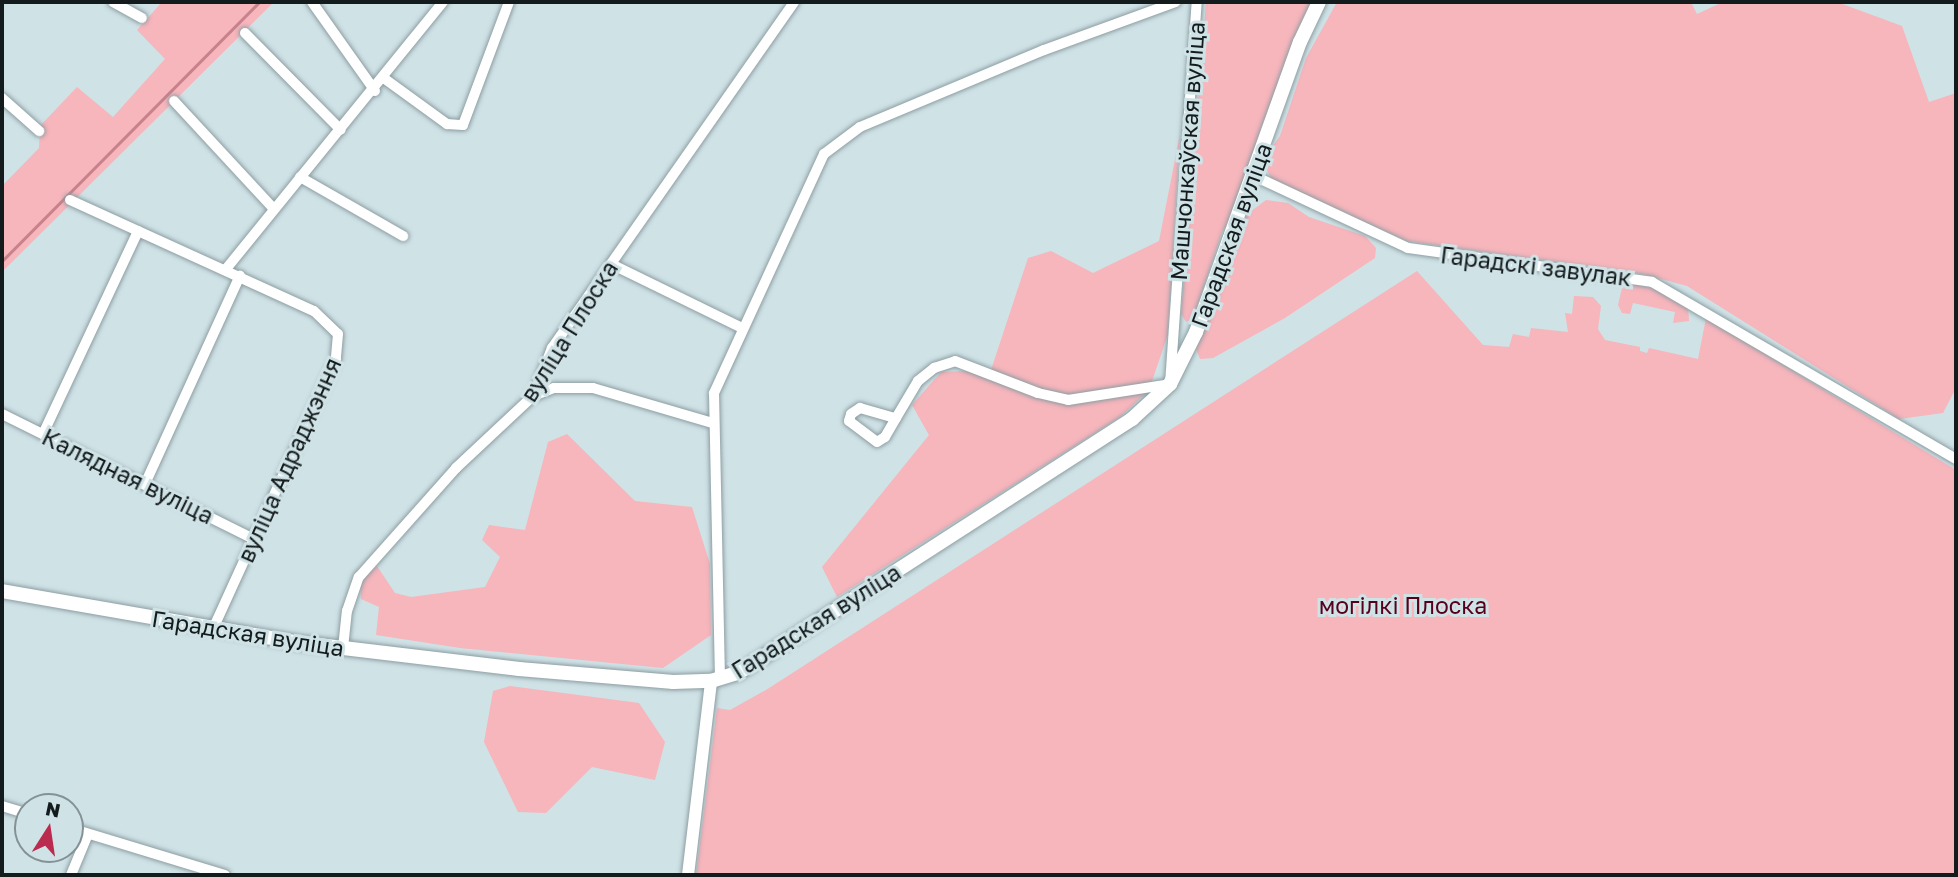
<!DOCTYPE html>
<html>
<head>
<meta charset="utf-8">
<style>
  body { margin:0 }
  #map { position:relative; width:1958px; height:877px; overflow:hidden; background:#cfe2e6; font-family:"Golos Text",sans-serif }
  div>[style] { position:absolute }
  .green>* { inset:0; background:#f7b5bc }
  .stream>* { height:2.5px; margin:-1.25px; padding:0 1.25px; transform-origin:1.25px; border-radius:1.25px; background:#c7828b }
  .roads { filter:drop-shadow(0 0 2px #8d9ea2) drop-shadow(0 0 2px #8d9ea2) }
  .minor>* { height:10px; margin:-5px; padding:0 5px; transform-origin:5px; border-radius:5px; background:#fff }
  .tertiary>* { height:12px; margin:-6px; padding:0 6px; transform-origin:6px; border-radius:6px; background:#fff }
  .secondary>* { height:14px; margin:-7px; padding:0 7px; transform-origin:7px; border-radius:7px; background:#fff }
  span { translate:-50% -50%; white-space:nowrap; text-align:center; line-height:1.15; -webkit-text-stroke:6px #cfe2e6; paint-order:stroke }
  .street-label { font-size:23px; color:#141b1d }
  .park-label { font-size:23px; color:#56001c }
  .frame { position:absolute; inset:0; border:4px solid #141b1d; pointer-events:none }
  .north { position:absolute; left:14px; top:793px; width:70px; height:70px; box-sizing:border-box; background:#cfe2e6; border:2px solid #849296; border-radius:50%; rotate:12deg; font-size:19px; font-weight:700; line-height:28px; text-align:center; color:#141b1d }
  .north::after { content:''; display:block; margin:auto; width:24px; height:32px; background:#bb2b50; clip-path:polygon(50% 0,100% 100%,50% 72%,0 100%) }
</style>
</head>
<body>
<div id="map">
  <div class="green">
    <div style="clip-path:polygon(162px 2px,274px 2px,2px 272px,2px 186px,39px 148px,40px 126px,77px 87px,113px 117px,165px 59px,137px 30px)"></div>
    <div style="clip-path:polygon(1206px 2px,1313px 2px,1232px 218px,1222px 232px,1193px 319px,1186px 322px,1181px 314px)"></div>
    <div style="clip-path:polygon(1337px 2px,1691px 2px,1697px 14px,1723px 2px,1837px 2px,1902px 26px,1929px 102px,1956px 93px,1956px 388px,1943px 413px,1899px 419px,1687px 286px,1643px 274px,1407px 241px,1272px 180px,1266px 168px,1273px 146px,1280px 136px,1306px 58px)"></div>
    <div style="clip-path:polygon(1180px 134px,1168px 334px,1149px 390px,1120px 417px,837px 597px,822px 567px,929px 435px,912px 405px,941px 372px,991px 370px,1028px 258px,1051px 251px,1093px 273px,1159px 241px)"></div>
    <div style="clip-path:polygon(1266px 200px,1288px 203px,1309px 217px,1365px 236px,1376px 248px,1375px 258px,1285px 318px,1213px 358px,1200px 359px,1196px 349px,1246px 215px)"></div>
    <div style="clip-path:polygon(1417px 271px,1483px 345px,1509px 347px,1513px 334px,1529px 337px,1531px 328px,1568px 332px,1565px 313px,1572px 314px,1574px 296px,1593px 297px,1601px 306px,1598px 329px,1605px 340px,1640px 347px,1640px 351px,1647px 353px,1649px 348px,1698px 359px,1706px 318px,1956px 470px,1956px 875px,696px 875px,717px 708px,730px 710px,766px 690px)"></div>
    <div style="clip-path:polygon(1632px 283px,1655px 289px,1688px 308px,1689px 321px,1673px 323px,1675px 312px,1633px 303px,1630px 314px,1622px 313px,1618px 305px,1622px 288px)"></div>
    <div style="clip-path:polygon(567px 434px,635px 501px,692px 507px,710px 564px,711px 635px,663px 668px,460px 648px,376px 635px,379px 607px,361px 599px,360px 581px,377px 566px,395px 593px,411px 597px,485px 587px,500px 557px,482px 540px,489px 525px,525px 530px,548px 442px)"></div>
    <div style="clip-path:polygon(510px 686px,639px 703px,665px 742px,655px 780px,592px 767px,546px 813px,518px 812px,484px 742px,493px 691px)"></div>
  </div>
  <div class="stream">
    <div style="left:2px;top:261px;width:365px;rotate:-45.2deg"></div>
  </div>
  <div class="roads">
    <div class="minor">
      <div style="left:113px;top:2px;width:33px;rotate:29deg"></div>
      <div style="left:312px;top:2px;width:109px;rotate:54.7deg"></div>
      <div style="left:245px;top:33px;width:136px;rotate:45.3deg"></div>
      <div style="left:385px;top:79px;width:77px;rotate:36deg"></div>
      <div style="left:447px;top:124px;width:16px;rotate:4deg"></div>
      <div style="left:463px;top:125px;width:131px;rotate:-69.5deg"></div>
      <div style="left:2px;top:98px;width:50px;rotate:41.7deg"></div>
      <div style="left:174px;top:101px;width:146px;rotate:47.2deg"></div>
      <div style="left:1252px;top:175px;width:172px;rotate:25.1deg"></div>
      <div style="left:1408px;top:248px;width:246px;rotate:7.9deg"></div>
      <div style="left:1652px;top:282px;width:352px;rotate:30.2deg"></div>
      <div style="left:300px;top:177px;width:119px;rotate:29.8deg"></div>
      <div style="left:70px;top:200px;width:268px;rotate:24.5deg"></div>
      <div style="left:314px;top:311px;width:33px;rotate:44deg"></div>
      <div style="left:338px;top:334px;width:25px;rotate:95deg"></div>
      <div style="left:336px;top:359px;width:297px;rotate:114.5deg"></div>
      <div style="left:611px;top:264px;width:146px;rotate:26deg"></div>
      <div style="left:226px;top:269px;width:344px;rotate:-50.9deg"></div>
      <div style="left:533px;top:396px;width:22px;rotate:-21deg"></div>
      <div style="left:554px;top:388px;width:39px"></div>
      <div style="left:593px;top:388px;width:125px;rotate:16.3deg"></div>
      <div style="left:2px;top:414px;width:281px;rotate:26.4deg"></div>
      <div style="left:896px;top:418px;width:22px;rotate:120deg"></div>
      <div style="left:885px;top:437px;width:9px;rotate:148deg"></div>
      <div style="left:877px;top:442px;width:35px;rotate:-143deg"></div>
      <div style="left:849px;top:421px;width:7px;rotate:-74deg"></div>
      <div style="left:851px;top:414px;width:11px;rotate:-34deg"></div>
      <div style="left:860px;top:408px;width:37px;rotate:16deg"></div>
      <div style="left:896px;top:418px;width:43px;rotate:-59.3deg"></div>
      <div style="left:918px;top:381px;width:21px;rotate:-39deg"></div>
      <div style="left:934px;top:368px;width:22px;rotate:-18deg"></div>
      <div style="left:955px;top:361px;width:89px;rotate:21.1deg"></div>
      <div style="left:1038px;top:393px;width:31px;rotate:13deg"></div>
      <div style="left:1068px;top:400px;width:103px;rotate:-8.9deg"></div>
      <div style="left:1170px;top:384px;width:383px;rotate:-86deg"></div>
      <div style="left:43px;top:434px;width:224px;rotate:-64.9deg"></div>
      <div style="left:145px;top:484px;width:229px;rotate:-65.5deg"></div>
      <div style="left:343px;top:648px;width:37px;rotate:-84deg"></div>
      <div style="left:347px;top:611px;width:36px;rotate:-71deg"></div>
      <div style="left:359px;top:577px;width:146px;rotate:-48.3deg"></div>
      <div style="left:456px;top:468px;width:105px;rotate:-43.1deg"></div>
      <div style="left:533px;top:396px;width:52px;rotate:-68.4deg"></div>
      <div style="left:552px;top:348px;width:422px;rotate:-55deg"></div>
      <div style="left:720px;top:679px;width:286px;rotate:-91.2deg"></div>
      <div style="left:714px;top:393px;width:263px;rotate:-65.3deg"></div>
      <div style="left:824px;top:154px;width:45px;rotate:-36.9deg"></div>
      <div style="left:860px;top:127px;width:199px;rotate:-22.7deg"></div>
      <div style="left:1044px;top:50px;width:140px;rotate:-20deg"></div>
      <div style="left:2px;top:806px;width:27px;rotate:17deg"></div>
      <div style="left:70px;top:828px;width:162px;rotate:16.9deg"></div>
      <div style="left:71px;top:875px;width:44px;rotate:-67.5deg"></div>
    </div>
    <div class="tertiary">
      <div style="left:688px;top:875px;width:195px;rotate:-83.2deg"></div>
    </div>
    <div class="secondary">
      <div style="left:2px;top:591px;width:295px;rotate:9.9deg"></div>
      <div style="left:293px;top:642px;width:228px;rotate:6.8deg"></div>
      <div style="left:519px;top:669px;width:155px;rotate:4.8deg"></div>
      <div style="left:673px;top:682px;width:38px;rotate:-2deg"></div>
      <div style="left:711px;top:681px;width:28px;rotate:-17deg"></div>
      <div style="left:738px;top:673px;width:469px;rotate:-32.8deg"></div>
      <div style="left:1132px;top:419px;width:52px;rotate:-42.6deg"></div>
      <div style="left:1170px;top:384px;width:58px;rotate:-63.4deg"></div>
      <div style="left:1196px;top:332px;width:308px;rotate:-70.3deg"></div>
      <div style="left:1300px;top:42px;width:44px;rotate:-64.6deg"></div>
    </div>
  </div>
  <div class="street-label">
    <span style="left:1187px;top:151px;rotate:-86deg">Машчонкаўская вуліца</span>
    <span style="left:1231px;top:235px;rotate:-70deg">Гарадская вуліца</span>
    <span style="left:1536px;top:266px;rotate:7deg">Гарадскі завулак</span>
    <span style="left:569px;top:331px;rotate:-58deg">вуліца Плоска</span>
    <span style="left:289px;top:460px;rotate:-66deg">вуліца Адраджэння</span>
    <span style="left:128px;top:476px;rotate:26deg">Калядная вуліца</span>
    <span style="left:816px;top:621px;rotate:-32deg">Гарадская вуліца</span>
    <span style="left:248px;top:633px;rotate:9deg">Гарадская вуліца</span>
  </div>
  <div class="park-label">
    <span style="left:1403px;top:605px">могілкі Плоска</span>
  </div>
  <div class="frame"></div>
  <div class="north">N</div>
</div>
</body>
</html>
